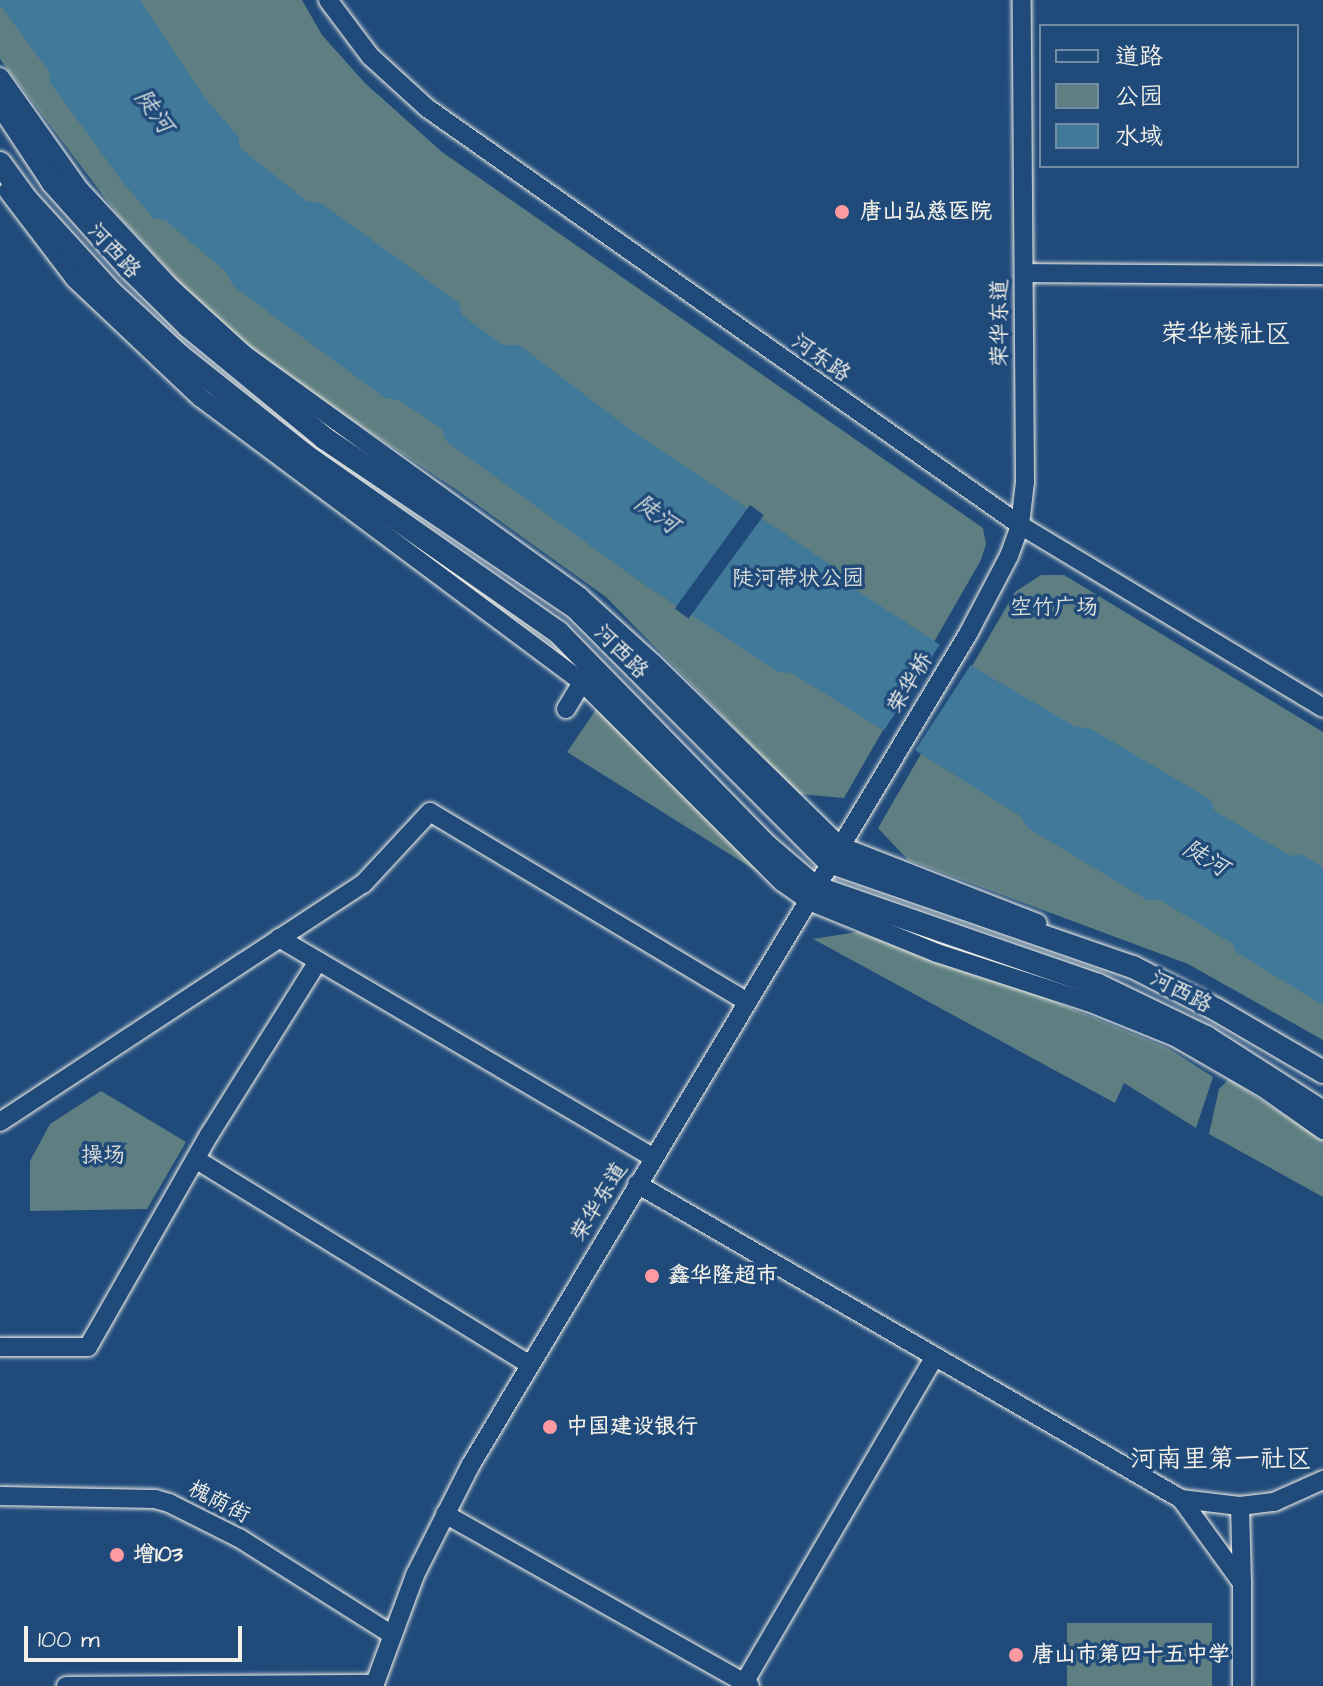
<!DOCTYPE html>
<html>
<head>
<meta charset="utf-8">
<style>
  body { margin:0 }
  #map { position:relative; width:1323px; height:1686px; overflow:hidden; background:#1f4a7a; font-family:"Architects Daughter","LXGW WenKai TC",sans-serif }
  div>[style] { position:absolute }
  .green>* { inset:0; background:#5e7e82; transform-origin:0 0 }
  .water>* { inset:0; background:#40799a }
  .pier>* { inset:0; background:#1f4a7a; transform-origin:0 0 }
  .roads { filter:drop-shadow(0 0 2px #f4f1e8) drop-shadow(0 0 2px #f4f1e8) }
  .minor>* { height:18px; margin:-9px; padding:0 9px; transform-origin:9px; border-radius:9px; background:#1f4a7a }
  .major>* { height:22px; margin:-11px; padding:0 11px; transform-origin:11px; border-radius:11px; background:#1f4a7a }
  .dots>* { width:22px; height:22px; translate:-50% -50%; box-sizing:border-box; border:4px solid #1f4a7a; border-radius:50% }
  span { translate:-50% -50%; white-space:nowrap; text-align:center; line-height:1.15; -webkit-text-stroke:7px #1f4a7a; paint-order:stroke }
  .poi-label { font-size:22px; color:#f4f1e8; font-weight:700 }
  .left { translate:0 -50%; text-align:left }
  .street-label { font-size:22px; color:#f4f1e8 }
  .park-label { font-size:22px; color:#dee0d9 }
  .water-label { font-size:24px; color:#d9dfdc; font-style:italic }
  .quarter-label { font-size:26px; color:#f4f1e8 }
  .legend { position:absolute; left:1039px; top:24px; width:260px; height:144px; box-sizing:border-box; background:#1f4a7a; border:2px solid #748da6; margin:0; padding:10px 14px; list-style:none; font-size:24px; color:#f4f1e8 }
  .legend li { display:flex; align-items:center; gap:16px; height:40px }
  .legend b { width:40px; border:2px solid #748da6 }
  .scale { position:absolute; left:24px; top:1626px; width:218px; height:36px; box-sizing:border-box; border:4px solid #f4f1e8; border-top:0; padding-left:10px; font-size:24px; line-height:28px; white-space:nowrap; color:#f4f1e8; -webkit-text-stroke:6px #1f4a7a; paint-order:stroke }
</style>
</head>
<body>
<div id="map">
  <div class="green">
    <div style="clip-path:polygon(0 0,302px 0,322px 35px,365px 83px,442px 152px,983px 528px,986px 544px,981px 560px,844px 798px,799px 794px,606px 597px,454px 488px,279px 372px,201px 306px,118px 215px,0 59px)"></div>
    <div style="clip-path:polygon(1041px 575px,1064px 575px,1323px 732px,1323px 1040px,1188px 964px,908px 860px,878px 828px,1015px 592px)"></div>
    <div style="clip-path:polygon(597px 708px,769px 879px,567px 752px)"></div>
    <div style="clip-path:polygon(857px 932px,1036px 994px,1168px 1048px,1213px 1077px,1196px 1128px,1124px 1083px,1115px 1103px,813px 939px)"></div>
    <div style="clip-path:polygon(1229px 1079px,1323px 1140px,1323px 1197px,1209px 1134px,1219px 1089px)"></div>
    <div style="clip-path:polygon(101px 1091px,186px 1142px,147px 1209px,30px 1211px,30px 1161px,50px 1124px)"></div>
    <div style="left:1212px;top:1623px;width:63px;height:145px;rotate:90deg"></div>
  </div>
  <div class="water">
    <div style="clip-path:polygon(0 0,140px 0,205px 98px,239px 137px,239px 147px,307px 201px,321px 203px,459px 303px,463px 316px,503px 345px,519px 345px,631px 430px,840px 571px,847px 584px,977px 669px,1074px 726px,1091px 729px,1211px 800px,1215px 811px,1290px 856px,1300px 854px,1323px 867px,1323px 1005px,1236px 952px,1233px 944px,1160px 900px,1147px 900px,1028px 828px,1020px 816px,792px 673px,778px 672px,639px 581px,446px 441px,442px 429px,399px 400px,385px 398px,233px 286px,226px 272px,165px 220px,154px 219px,124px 184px,49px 81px,50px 73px,0 5px)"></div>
  </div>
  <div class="pier">
    <div style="left:750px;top:505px;width:17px;height:128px;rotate:36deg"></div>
    <div style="left:942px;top:641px;width:37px;height:113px;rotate:33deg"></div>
  </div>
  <div class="roads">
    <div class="minor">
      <div style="left:328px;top:0;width:70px;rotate:53.1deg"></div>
      <div style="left:370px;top:56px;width:77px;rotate:42.4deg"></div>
      <div style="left:427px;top:108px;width:725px;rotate:35.12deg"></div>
      <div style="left:1020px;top:525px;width:354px;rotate:31.1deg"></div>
      <div style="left:0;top:77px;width:137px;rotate:54.8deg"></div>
      <div style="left:79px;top:189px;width:134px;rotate:47.1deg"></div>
      <div style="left:170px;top:287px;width:101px;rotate:42.2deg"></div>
      <div style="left:245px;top:355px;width:413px;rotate:35.8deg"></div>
      <div style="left:580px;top:597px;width:100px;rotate:42.2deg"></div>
      <div style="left:654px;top:664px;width:260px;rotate:44.4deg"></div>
      <div style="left:840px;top:846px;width:212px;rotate:21.3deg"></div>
      <div style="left:8px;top:191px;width:111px;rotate:52.7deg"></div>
      <div style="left:75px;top:279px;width:173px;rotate:43.4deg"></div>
      <div style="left:201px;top:398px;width:475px;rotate:36.7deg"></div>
      <div style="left:582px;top:682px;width:283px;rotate:45deg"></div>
      <div style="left:782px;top:882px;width:33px;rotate:35deg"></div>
      <div style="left:809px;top:901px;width:138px;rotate:22.1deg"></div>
      <div style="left:937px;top:953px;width:159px;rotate:18deg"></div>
      <div style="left:1088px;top:1002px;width:94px;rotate:21.9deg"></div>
      <div style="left:1175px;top:1037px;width:100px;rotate:29.9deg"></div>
      <div style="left:1262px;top:1087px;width:75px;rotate:35.2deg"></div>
      <div style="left:1024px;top:273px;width:299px;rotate:0.4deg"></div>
      <div style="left:566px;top:709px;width:31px;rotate:-59deg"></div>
      <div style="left:279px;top:938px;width:435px;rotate:30.4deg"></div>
      <div style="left:0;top:1122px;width:434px;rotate:-33.3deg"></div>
      <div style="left:363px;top:884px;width:98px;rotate:-47.1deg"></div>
      <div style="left:430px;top:812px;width:370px;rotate:30.9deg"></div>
      <div style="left:197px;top:1160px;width:391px;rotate:31.6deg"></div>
      <div style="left:637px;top:1184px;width:629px;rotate:30.07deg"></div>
      <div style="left:1181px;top:1499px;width:104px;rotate:54deg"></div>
      <div style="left:1242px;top:1583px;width:103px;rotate:90deg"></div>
      <div style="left:0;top:1347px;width:88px"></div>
      <div style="left:88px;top:1347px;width:244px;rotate:-60.3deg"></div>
      <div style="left:209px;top:1135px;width:205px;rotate:-57.9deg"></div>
      <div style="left:0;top:1496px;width:155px;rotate:1.1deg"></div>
      <div style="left:155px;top:1499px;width:15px;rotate:16deg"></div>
      <div style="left:169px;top:1503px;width:78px;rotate:26.6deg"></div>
      <div style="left:239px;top:1538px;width:180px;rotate:32.3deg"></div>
      <div style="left:1181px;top:1499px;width:59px;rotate:6.8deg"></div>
      <div style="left:1240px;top:1506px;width:34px;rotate:-7deg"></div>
      <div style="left:1274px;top:1502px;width:54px;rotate:-24.2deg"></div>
      <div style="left:1240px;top:1506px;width:77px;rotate:88.5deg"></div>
      <div style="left:445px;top:1514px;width:350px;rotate:29.4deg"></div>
      <div style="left:744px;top:1683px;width:375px;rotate:-59.7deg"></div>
      <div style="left:66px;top:1686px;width:309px;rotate:-0.4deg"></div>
      <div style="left:374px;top:1686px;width:118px;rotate:-69.7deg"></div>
      <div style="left:415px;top:1575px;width:122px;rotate:-63.2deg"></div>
      <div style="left:470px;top:1466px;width:970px;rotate:-59.1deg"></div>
      <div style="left:968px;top:634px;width:88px;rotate:-62.3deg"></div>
      <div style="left:1009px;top:556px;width:33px;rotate:-70deg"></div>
      <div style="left:1020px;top:525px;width:43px;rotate:-83.4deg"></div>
      <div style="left:1025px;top:482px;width:482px;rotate:-90.4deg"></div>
    </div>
    <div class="major">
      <div style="left:0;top:103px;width:96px;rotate:56.5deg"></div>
      <div style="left:53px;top:183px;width:115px;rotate:48.2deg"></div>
      <div style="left:130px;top:269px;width:83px;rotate:44.5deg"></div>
      <div style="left:189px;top:327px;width:175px;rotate:39.4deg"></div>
      <div style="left:324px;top:438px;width:304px;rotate:34deg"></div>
      <div style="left:576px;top:608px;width:359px;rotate:45.1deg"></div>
      <div style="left:829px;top:862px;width:322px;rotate:19.1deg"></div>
      <div style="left:1133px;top:967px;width:94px;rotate:27.1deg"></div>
      <div style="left:1217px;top:1010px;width:123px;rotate:30.3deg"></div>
      <div style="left:0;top:163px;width:46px;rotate:53.9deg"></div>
      <div style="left:27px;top:200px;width:123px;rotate:47.6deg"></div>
      <div style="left:110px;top:291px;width:94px;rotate:42.8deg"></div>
      <div style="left:179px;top:355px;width:161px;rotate:38.4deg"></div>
      <div style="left:305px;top:455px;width:309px;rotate:35deg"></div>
      <div style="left:558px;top:632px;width:299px;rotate:45.7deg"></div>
      <div style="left:767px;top:846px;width:63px;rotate:40.5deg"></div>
      <div style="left:815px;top:887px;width:299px;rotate:19.1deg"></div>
      <div style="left:1098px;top:985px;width:120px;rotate:25.7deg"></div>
      <div style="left:1206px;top:1037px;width:139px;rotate:32.7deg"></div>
    </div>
  </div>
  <div class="dots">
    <div style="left:842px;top:212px;background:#ff9aa2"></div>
    <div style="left:652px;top:1276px;background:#ff9aa2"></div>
    <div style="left:550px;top:1427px;background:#ff9aa2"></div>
    <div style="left:117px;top:1555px;background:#ff9aa2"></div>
    <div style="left:1016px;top:1655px;background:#ff9aa2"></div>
  </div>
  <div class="poi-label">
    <span class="left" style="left:860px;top:212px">唐山弘慈医院</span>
    <span class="left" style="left:668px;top:1276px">鑫华隆超市</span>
    <span class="left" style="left:566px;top:1427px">中国建设银行</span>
    <span class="left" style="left:133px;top:1555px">增103</span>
    <span class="left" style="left:1032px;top:1655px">唐山市第四十五中学</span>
  </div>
  <div class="street-label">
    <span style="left:114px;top:251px;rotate:47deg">河西路</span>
    <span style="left:1000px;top:323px;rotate:-90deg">荣华东道</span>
    <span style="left:821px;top:358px;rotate:35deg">河东路</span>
    <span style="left:621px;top:652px;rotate:45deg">河西路</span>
    <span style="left:910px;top:683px;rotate:-59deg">荣华桥</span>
    <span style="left:1181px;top:992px;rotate:27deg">河西路</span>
    <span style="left:599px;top:1202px;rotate:-59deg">荣华东道</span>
    <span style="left:219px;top:1502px;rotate:27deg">槐荫街</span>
  </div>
  <div class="park-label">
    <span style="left:798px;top:579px">陡河带状公园</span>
    <span style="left:1054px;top:608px">空竹广场</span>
    <span style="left:103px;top:1156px">操场</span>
  </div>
  <div class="water-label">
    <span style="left:153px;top:112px;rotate:54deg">陡河</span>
    <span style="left:656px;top:515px;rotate:36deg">陡河</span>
    <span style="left:1205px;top:859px;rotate:31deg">陡河</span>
  </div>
  <div class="quarter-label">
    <span style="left:1226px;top:335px">荣华楼社区</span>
    <span style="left:1221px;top:1460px">河南里第一社区</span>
  </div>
  <ul class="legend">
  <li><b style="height:10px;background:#1f4a7a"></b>道路</li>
  <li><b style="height:22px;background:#5e7e82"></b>公园</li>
  <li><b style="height:22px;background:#40799a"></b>水域</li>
  </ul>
  <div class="scale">100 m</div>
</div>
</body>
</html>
